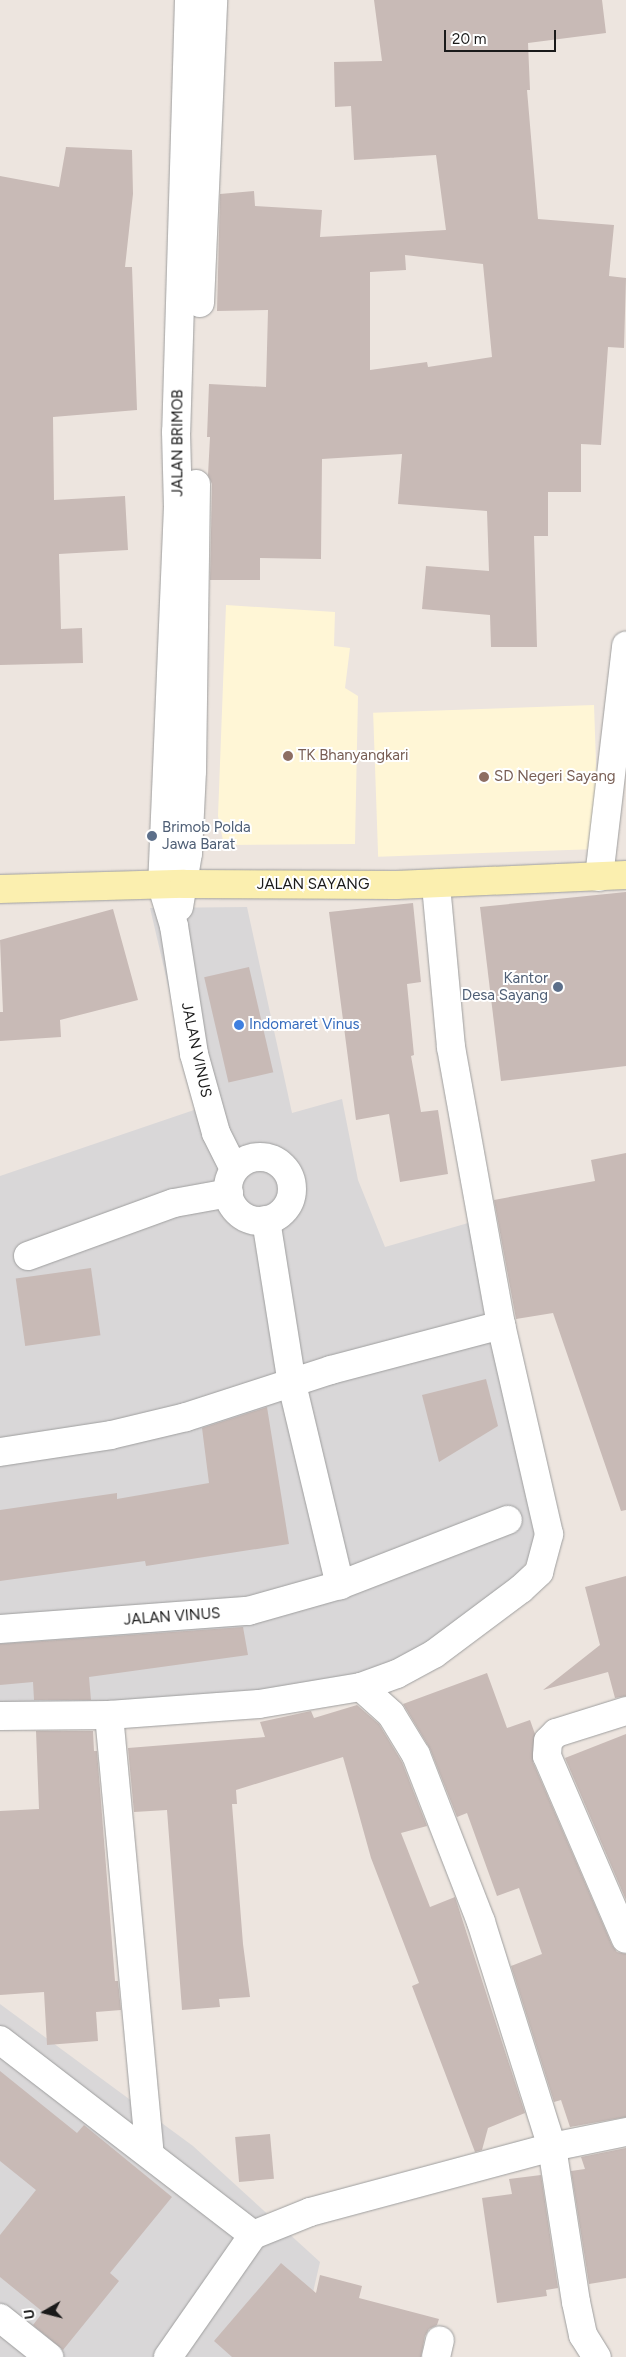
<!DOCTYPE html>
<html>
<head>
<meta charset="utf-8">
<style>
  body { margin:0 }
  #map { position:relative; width:626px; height:2357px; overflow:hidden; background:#ede5df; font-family:Figtree,sans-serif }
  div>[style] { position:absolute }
  .residential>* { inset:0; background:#d9d7d8 }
  .education>* { inset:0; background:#fff6d6; transform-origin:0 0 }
  .building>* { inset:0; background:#c8bab6; transform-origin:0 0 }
  .roads { filter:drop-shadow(0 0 1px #9e9e9e) drop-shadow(0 0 1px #9e9e9e) }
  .street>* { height:28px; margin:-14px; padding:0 14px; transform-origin:14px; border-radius:14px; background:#fff }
  .street>.ring { margin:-14px; padding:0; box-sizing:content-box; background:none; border:28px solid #fff; border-radius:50% }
  .secondary>* { height:28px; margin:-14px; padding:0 14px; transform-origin:14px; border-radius:14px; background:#fbefaf }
  .dots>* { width:14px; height:14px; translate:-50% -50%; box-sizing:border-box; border:2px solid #fff; border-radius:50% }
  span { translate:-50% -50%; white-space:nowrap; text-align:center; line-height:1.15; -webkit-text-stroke:4px #fff; paint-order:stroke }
  .street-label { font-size:15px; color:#1a1a1a }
  .education-label { font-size:15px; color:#785e54 }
  .left { translate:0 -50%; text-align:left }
  .service-label { font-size:15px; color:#4e5e75 }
  .right { translate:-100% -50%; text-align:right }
  .shop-label { font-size:15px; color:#366cbe }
  .north { position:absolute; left:20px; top:2287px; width:50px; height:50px; -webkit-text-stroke:4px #fff; paint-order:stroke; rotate:262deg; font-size:14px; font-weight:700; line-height:20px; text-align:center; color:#1a1a1a }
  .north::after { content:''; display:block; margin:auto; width:18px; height:22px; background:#1a1a1a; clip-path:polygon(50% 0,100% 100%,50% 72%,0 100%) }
  .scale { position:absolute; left:444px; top:30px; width:112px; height:22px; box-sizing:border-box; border:2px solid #1a1a1a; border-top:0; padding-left:6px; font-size:15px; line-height:18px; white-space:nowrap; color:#1a1a1a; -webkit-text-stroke:4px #fff; paint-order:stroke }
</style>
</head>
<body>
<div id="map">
  <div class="residential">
    <div style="clip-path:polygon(247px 907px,292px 1113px,342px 1099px,358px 1180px,385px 1247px,489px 1217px,541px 1537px,504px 1600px,395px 1671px,253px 1703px,0 1725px,0 1176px,197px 1109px,150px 908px)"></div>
    <div style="clip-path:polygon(0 2004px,193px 2146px,320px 2262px,298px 2357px,0 2357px)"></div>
  </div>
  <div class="education">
    <div style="clip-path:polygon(226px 605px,335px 612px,334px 646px,350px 648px,345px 688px,358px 696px,355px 844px,224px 845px,218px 816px)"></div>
    <div style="left:594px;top:705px;width:144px;height:221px;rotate:88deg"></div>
  </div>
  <div class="building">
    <div style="clip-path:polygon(evenodd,374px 0,602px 0,606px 33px,528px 43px,530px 90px,527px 90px,538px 219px,614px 225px,609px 276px,626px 278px,624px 348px,608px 347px,601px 445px,581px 444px,581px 492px,548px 492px,548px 536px,534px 536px,537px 647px,491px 647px,490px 615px,422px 609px,426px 566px,489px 571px,487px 511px,398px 504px,402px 454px,322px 459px,321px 559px,260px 558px,260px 580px,210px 580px,212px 484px,208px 475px,210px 437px,207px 437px,209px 384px,266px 387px,268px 310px,217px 311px,220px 194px,254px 191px,255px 206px,322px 210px,320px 237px,446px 230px,436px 155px,354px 160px,351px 106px,335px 107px,334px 62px,382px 61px,374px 0,405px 255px,483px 264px,492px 357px,428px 367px,427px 362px,370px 370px,370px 272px,406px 270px,405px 255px)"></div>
    <div style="clip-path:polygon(66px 147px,132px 150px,133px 194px,125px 267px,132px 267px,137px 410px,53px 417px,54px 500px,125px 496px,128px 550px,59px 554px,61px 629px,82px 628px,83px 663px,0 665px,0 176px,59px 187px)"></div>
    <div style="clip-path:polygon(626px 892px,626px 1066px,501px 1081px,480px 907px)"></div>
    <div style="clip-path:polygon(413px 903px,421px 982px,407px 984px,414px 1055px,411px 1056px,421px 1112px,438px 1110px,448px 1174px,400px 1182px,389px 1114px,356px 1120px,329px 912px)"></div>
    <div style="clip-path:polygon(113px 909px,138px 1000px,60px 1020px,61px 1037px,0 1041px,0 1012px,3px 1012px,0 940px)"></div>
    <div style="left:249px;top:967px;width:108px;height:46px;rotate:77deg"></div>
    <div style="clip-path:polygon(626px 1153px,626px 1510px,621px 1511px,553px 1313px,516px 1319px,494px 1200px,595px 1181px,591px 1160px)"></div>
    <div style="left:91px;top:1268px;width:68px;height:76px;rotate:82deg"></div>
    <div style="clip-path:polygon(486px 1379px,498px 1426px,439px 1462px,422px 1395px)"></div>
    <div style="clip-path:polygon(267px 1407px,289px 1544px,146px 1566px,145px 1561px,0 1581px,0 1510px,117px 1493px,117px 1499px,209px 1483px,202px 1428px)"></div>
    <div style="clip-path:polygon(626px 1576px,626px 1696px,615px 1698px,608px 1672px,543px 1690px,600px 1645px,585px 1587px)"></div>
    <div style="clip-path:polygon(243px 1627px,248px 1655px,89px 1677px,91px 1700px,34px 1700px,33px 1682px,0 1685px,0 1644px)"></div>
    <div style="clip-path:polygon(487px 1673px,507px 1728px,530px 1720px,535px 1734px,533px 1762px,612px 1945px,617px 1952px,626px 1954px,626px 2117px,570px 2127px,561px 2100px,554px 2102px,511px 1966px,542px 1954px,519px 1888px,497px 1896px,467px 1813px,457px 1817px,430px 1749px,403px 1704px)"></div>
    <div style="clip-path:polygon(357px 1705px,379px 1724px,402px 1762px,427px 1826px,401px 1833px,430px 1907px,455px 1897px,525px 2113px,488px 2128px,482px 2150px,475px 2152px,412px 1986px,419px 1983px,371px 1858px,343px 1757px,236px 1790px,237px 1804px,232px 1804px,243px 1944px,250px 1997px,219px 1999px,220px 2007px,182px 2010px,167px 1810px,134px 1812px,128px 1748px,265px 1737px,260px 1722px,311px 1711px,314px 1718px)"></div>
    <div style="clip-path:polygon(36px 1731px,93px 1731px,94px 1751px,97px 1751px,115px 1981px,118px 1981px,121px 2010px,96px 2012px,98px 2041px,47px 2045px,44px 1992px,0 1995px,0 1811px,39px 1809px)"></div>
    <div style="clip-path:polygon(626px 1734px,626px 1900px,565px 1758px)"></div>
    <div style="clip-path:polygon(0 2071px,77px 2133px,84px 2125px,172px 2197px,110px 2273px,119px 2281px,63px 2350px,33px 2325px,43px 2312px,0 2277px,0 2235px,36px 2190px,0 2161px)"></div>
    <div style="left:270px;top:2134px;width:45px;height:35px;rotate:85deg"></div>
    <div style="clip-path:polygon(626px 2148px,626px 2278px,589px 2284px,571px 2171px,585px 2169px,581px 2157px)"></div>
    <div style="clip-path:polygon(541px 2175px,558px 2288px,546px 2290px,547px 2296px,497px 2303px,482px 2198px,512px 2194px,509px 2179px)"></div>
    <div style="clip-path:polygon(281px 2263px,316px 2293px,320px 2275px,362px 2286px,359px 2298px,439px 2319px,437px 2325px,429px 2329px,425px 2336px,421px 2357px,232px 2357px,214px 2341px)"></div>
  </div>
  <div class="roads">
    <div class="street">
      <div style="left:189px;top:0;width:432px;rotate:91.7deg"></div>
      <div style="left:176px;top:432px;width:74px;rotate:88.5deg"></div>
      <div style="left:178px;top:506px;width:380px;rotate:92.4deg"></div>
      <div style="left:162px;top:886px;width:42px;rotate:73.3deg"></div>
      <div style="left:174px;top:926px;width:130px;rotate:81.1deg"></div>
      <div style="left:194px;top:1054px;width:82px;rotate:74.4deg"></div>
      <div style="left:216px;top:1133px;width:40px;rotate:63.4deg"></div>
      <div style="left:200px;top:303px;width:303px;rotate:-87.5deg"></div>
      <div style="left:599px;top:877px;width:233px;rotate:-83.3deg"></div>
      <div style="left:179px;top:907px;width:55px;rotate:-80.5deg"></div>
      <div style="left:188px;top:853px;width:82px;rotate:-87.2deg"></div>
      <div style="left:192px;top:771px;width:287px;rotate:-89.2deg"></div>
      <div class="ring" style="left:228px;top:1157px;width:36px;height:36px"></div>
      <div style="left:266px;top:1220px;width:166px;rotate:81deg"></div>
      <div style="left:292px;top:1384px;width:207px;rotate:76.6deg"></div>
      <div style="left:28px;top:1256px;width:155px;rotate:-20deg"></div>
      <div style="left:174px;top:1203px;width:56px;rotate:-10.3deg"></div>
      <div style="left:0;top:1452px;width:112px;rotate:-8.7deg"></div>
      <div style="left:111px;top:1435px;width:77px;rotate:-13.5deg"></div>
      <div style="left:186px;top:1417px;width:152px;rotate:-18deg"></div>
      <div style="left:331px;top:1370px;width:176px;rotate:-14.8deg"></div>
      <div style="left:0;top:1629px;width:249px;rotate:-4.2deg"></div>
      <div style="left:248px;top:1611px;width:96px;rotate:-15.8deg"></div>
      <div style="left:340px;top:1585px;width:180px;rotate:-21.2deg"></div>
      <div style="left:361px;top:1687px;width:40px;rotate:42deg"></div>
      <div style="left:391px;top:1714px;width:48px;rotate:58.6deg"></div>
      <div style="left:416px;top:1755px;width:179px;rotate:68.7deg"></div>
      <div style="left:481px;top:1922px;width:236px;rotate:72.5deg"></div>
      <div style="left:552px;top:2147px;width:157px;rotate:81.2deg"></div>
      <div style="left:576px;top:2302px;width:34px;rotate:78deg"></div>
      <div style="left:583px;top:2335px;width:26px;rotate:58deg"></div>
      <div style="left:626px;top:1711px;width:73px;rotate:162.6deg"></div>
      <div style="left:556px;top:1733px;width:11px;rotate:135deg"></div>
      <div style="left:548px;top:1741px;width:15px;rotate:94deg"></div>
      <div style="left:547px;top:1756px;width:199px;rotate:66.7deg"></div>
      <div style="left:109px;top:1715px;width:440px;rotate:84.7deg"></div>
      <div style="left:0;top:1716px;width:109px;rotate:-0.5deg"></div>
      <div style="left:109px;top:1715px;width:150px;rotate:-4.2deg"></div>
      <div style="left:259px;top:1704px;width:103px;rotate:-9.5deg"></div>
      <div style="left:361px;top:1687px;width:38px;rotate:-20deg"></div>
      <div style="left:397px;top:1674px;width:42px;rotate:-28.4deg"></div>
      <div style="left:434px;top:1654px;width:109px;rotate:-36.8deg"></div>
      <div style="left:521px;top:1589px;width:25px;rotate:-43deg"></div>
      <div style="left:539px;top:1572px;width:39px;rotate:-75deg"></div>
      <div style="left:549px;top:1534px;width:214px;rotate:-102.9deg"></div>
      <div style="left:501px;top:1325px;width:282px;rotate:-100.2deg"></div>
      <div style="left:451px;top:1047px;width:164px;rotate:-95.3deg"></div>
      <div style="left:0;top:2040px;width:319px;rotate:37.6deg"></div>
      <div style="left:253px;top:2235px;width:61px;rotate:-22deg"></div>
      <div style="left:310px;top:2212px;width:251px;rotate:-15deg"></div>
      <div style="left:552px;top:2147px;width:76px;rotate:-11.5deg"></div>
      <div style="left:0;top:2318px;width:63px;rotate:38.5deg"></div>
      <div style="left:168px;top:2357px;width:149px;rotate:-55.1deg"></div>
      <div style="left:436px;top:2357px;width:17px;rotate:-77deg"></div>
    </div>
    <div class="secondary">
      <div style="left:0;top:889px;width:184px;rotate:-1.6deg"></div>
      <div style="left:184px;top:884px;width:212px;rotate:0.3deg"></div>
      <div style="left:396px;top:885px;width:230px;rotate:-2.5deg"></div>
    </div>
  </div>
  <div class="dots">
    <div style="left:288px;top:756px;background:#8d6e63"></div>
    <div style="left:484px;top:777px;background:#8d6e63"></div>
    <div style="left:152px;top:836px;background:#5c6f8a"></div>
    <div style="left:558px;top:987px;background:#5c6f8a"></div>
    <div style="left:239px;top:1025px;background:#3f7fe0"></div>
  </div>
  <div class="street-label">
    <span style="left:178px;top:443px;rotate:-90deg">JALAN BRIMOB</span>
    <span style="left:313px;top:885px">JALAN SAYANG</span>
    <span style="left:196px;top:1050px;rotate:78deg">JALAN VINUS</span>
    <span style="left:172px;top:1617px;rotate:-4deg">JALAN VINUS</span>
  </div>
  <div class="education-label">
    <span class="left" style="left:298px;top:756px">TK Bhanyangkari</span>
    <span class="left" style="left:494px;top:777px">SD Negeri Sayang</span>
  </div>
  <div class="service-label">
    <span class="left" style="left:162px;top:836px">Brimob Polda<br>Jawa Barat</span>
    <span class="right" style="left:548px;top:987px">Kantor<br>Desa Sayang</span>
  </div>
  <div class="shop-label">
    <span class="left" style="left:249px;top:1025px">Indomaret Vinus</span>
  </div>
  <div class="north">U</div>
  <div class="scale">20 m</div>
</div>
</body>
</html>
